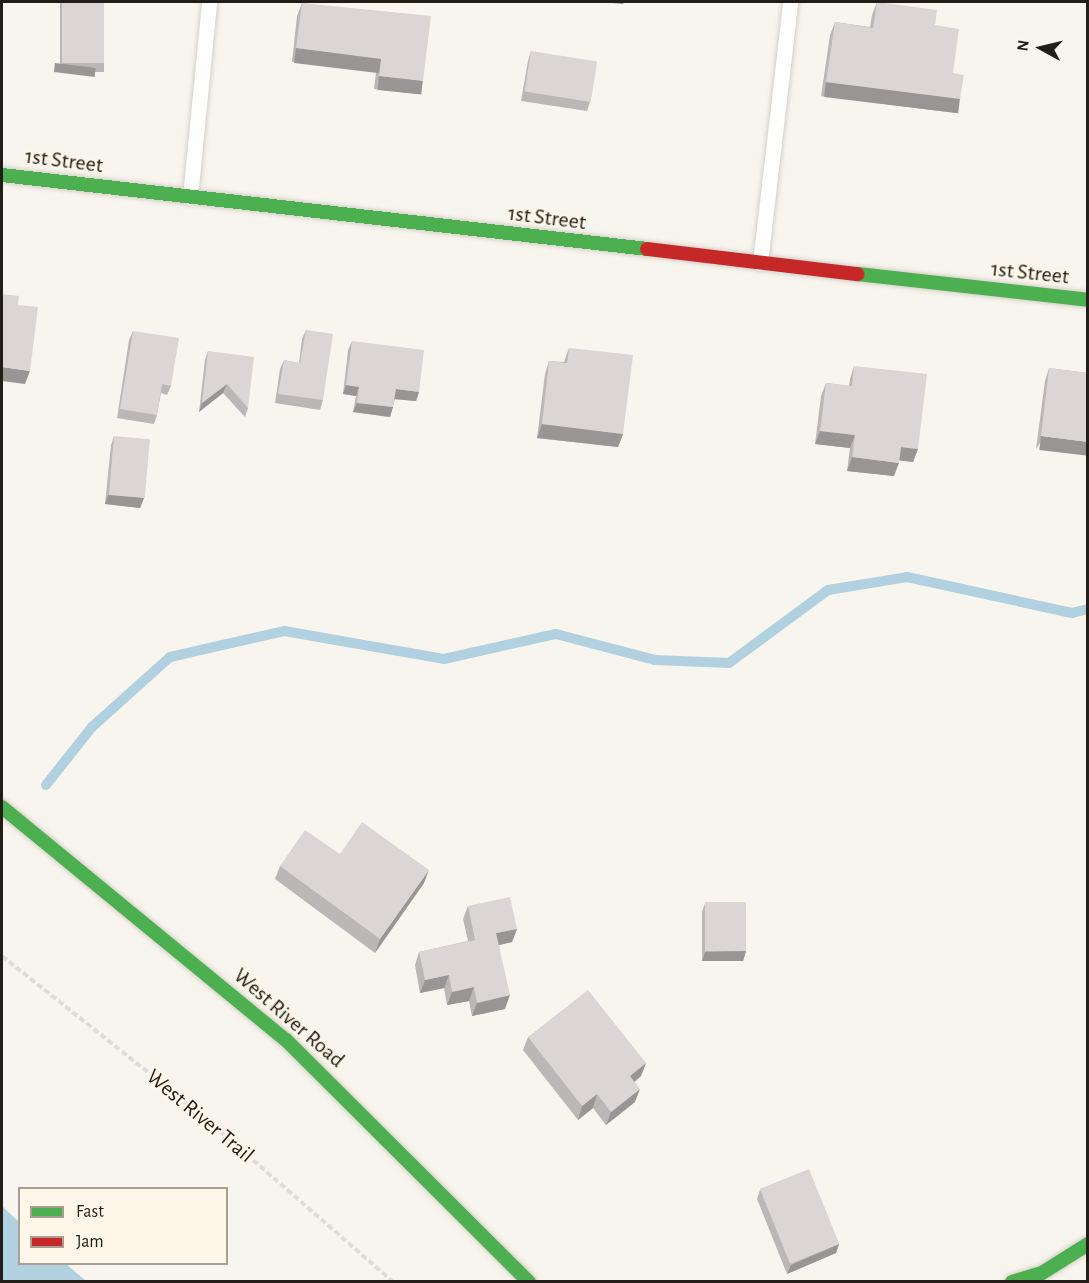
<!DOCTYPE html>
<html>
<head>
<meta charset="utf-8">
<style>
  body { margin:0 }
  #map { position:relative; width:1089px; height:1283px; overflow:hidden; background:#f8f5ee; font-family:"Alegreya Sans",sans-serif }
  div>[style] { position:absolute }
  .water>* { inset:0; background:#b1d0e0 }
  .stream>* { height:10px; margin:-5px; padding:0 5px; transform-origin:5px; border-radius:5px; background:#b1d0e0 }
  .path>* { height:4px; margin-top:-2px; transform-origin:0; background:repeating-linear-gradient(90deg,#deddda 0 6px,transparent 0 9px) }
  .roads { filter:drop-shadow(0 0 2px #d4d0c9) drop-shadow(0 0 2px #d4d0c9) }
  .lane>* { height:15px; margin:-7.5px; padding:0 7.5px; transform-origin:7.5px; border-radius:7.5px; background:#fefefc }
  .fast>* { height:14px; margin:-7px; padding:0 7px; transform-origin:7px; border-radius:7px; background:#4caf50 }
  .jam>* { height:14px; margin:-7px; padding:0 7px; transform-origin:7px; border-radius:7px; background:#c62828 }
  .wall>* { inset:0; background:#bcb7b7; transform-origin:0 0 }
  .shaded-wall>* { inset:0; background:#999595; transform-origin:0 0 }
  .building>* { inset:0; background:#dbd5d5; transform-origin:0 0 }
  span { translate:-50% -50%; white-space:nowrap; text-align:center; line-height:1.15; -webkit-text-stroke:4.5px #fdf6e9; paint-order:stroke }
  .street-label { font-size:22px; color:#221d16 }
  .frame { position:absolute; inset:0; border:3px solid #221d16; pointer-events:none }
  .legend { position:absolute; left:18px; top:1187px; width:210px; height:78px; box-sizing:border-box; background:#fdf6e9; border:2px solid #a59f95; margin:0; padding:8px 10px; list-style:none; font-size:18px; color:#221d16 }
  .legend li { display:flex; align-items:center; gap:12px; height:30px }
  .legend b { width:30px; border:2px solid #a59f95 }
  .north { position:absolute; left:1011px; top:18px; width:60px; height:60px; -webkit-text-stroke:4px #fdf6e9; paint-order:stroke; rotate:278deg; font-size:16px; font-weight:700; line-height:24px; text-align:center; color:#221d16 }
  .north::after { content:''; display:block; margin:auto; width:21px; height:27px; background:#221d16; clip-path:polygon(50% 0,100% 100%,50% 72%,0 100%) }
</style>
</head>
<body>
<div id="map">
  <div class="water">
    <div style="clip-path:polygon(2px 1206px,19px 1222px,20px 1264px,66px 1264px,86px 1281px,2px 1281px)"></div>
  </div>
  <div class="stream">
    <div style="left:46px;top:785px;width:74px;rotate:-51.6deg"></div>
    <div style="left:92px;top:727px;width:105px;rotate:-41.9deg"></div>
    <div style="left:170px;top:657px;width:117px;rotate:-12.8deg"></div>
    <div style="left:284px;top:631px;width:162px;rotate:9.9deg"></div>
    <div style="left:444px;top:659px;width:115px;rotate:-12.6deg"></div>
    <div style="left:556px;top:634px;width:102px;rotate:14.7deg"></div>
    <div style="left:655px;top:660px;width:74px;rotate:2.3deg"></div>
    <div style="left:729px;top:663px;width:123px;rotate:-36.4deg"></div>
    <div style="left:828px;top:590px;width:80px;rotate:-9.3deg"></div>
    <div style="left:907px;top:577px;width:169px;rotate:12.3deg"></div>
    <div style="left:1072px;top:613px;width:16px;rotate:-14deg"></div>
  </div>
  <div class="path">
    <div style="left:2px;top:956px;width:243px;rotate:38.5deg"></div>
    <div style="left:192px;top:1107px;width:267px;rotate:41deg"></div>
  </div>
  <div class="roads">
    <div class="lane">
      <div style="left:190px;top:197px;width:196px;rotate:-84.4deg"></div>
      <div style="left:760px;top:263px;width:263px;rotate:-83.4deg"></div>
    </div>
    <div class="fast">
      <div style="left:2px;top:175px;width:649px;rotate:6.54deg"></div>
      <div style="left:858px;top:274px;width:231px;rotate:6.4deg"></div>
      <div style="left:2px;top:807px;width:367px;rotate:39.4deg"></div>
      <div style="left:286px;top:1040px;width:343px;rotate:44.9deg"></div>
      <div style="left:1012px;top:1282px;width:31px;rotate:-17deg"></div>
      <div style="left:1042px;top:1273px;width:54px;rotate:-32.2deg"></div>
    </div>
    <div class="jam">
      <div style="left:647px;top:249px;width:212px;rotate:6.8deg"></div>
    </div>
  </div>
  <div class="wall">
    <div style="left:60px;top:2px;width:44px;height:70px"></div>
    <div style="clip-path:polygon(877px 2px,935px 25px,953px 73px,956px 113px,821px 96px,830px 35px,835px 22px,870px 27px,872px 15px)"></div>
    <div style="clip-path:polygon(302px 3px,423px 81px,419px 94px,374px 89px,376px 72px,292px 62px,297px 16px)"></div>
    <div style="clip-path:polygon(531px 51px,590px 102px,587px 111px,521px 101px,528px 61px)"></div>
    <div style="clip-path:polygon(306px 330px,323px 400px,320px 410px,275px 403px,280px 369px,284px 360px,299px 363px,302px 339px)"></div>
    <div style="clip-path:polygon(133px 331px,171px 386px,167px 395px,161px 393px,157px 415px,154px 424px,117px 418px,129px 340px)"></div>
    <div style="clip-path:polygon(352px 341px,419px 392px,416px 401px,395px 399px,390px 417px,353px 412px,356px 396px,343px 394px,348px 350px)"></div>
    <div style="clip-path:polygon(569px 348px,623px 434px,618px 447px,537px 438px,545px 374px,549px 361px,564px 362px)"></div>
    <div style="clip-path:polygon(208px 351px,248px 408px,245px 417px,223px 393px,199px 412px,205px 360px)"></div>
    <div style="clip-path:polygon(854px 366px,918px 449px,913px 462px,899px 460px,894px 476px,847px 471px,850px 448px,815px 444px,821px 396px,826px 383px,849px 386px,850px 379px)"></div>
    <div style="clip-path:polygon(1049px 368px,1088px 373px,1036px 449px,1045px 381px)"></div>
    <div style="clip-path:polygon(114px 436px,144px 498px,140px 508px,105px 504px,111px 445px)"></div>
    <div style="clip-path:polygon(340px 854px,424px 883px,375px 953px,275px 879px,280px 866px)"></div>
    <div style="clip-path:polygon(705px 903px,746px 951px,743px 961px,702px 961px,702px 912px)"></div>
    <div style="clip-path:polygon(468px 906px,517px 929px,512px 942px,499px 945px,505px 1009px,472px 1016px,469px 1001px,447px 1005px,444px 988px,420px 993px,415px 965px,419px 952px,468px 941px,463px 919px)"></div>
    <div style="clip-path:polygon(528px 1037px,646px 1063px,641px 1076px,635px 1082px,635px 1102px,606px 1125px,593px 1108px,578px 1120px,523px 1050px)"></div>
    <div style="clip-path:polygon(760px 1190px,839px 1244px,836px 1253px,787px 1274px,757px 1199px)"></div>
  </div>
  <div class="shaded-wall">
    <div style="clip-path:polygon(599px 2px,624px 2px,623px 4px)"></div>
    <div style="left:296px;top:48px;width:86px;height:15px;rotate:7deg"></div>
    <div style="left:55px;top:63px;width:41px;height:9px;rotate:7deg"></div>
    <div style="left:379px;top:76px;width:44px;height:14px;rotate:6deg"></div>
    <div style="left:826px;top:82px;width:135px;height:15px;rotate:7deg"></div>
    <div style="clip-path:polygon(2px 367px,30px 371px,25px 384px,2px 381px)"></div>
    <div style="clip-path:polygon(227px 384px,223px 393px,199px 412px,202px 403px)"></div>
    <div style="clip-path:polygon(346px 385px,359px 387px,356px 396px,343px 394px)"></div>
    <div style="clip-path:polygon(396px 389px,419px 392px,416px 401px,393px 399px)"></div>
    <div style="clip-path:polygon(357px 403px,393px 407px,390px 417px,353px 412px)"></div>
    <div style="clip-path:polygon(542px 424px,623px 434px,618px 447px,537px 438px)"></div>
    <div style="clip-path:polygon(820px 431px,855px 435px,850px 448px,815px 444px)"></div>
    <div style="left:1041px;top:436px;width:47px;height:14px;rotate:7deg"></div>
    <div style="clip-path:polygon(901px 447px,918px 449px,913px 462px,896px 460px)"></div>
    <div style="clip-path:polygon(852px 457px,899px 463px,894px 476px,847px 471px)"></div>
    <div style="clip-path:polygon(108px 495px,144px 498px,140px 508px,105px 504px)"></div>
    <div style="clip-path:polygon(429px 870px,424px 883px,375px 953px,380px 939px)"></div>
    <div style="clip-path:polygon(517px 929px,512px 942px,491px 947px,496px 933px)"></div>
    <div style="clip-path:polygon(746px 951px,743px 961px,702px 961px,705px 952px)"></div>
    <div style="clip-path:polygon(449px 975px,444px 988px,420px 993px,425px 980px)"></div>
    <div style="clip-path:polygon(474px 987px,469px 1001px,447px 1005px,452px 992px)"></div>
    <div style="clip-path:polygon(510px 995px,505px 1009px,472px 1016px,477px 1003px)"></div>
    <div style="clip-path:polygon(646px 1063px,641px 1076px,625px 1089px,630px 1076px)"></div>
    <div style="clip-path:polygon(640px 1089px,635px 1102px,606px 1125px,611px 1112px)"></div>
    <div style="clip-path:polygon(597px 1094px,593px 1108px,578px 1120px,582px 1106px)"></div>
    <div style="clip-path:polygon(839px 1244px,836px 1253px,787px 1274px,791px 1265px)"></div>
  </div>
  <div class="building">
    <div style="left:62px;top:2px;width:42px;height:61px"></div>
    <div style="clip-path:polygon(877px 2px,937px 10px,935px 25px,959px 29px,953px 73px,964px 75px,960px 99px,826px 82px,835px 22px,873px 28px)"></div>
    <div style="clip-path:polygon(302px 3px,431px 16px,423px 81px,379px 76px,381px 59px,296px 48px)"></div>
    <div style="left:531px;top:51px;width:67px;height:41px;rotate:9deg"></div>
    <div style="clip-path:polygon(2px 294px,19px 296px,18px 305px,38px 307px,30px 371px,2px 367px)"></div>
    <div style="clip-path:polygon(306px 330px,333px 334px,323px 400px,278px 394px,284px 360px,300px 363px)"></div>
    <div style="clip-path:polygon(133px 331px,179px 338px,171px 386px,162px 384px,157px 415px,120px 409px)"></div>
    <div style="clip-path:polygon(352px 341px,424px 350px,419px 392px,396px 389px,393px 407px,357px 403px,359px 387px,346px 385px)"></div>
    <div style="clip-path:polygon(569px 348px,633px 355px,623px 434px,542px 424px,549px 361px,567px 363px)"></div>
    <div style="clip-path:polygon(208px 351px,254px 357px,248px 408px,227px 384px,202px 403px)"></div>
    <div style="clip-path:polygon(854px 366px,927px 374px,918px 449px,901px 447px,899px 463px,852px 457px,855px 435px,820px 431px,826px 383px,852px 386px)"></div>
    <div style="clip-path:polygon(1049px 368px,1088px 373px,1088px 442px,1041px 436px)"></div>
    <div style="left:114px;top:436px;width:36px;height:59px;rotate:5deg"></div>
    <div style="clip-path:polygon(362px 822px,429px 870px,380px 939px,280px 866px,305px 830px,340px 854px)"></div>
    <div style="clip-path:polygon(510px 897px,517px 929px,496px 933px,510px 995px,477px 1003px,474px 987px,452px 992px,449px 975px,425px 980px,419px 952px,475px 940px,468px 906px)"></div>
    <div style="left:746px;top:902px;width:49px;height:41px;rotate:90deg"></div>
    <div style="clip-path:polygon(588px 990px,646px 1063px,630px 1076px,640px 1089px,611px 1112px,597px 1094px,582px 1106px,528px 1037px)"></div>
    <div style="left:809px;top:1169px;width:81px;height:53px;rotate:68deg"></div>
  </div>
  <div class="street-label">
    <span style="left:64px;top:161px;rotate:7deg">1st Street</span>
    <span style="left:547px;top:218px;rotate:7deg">1st Street</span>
    <span style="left:1030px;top:273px;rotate:6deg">1st Street</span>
    <span style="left:289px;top:1018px;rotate:41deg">West River Road</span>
    <span style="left:200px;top:1116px;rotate:40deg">West River Trail</span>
  </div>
  <div class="frame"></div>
  <ul class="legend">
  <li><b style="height:8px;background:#4caf50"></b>Fast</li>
  <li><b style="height:8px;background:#c62828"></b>Jam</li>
  </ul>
  <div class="north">N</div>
</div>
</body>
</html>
